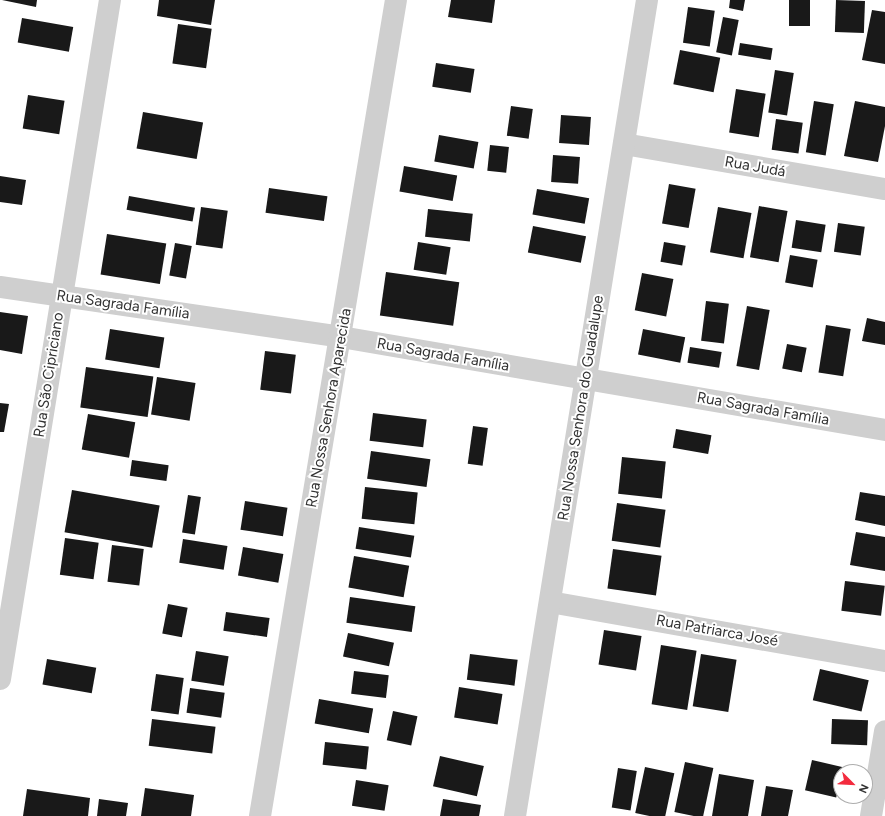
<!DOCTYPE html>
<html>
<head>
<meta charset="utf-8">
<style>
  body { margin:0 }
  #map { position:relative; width:885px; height:816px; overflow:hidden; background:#fff; font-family:Figtree,sans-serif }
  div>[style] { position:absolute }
  .building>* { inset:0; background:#191919; transform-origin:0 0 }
  .street>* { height:22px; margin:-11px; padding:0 11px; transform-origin:11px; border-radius:11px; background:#cfcfcf }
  span { translate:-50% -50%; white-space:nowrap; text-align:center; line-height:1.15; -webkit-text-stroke:4px #fff; paint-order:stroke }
  .street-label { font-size:15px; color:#323232 }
  .north { position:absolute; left:833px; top:764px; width:40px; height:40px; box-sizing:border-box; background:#fff; border:1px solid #adadad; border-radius:50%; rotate:114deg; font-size:11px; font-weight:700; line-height:16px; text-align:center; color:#323232 }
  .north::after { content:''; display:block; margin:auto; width:14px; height:18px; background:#f32b3e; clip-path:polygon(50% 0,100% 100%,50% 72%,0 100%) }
</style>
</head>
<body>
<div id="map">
  <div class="building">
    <div style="clip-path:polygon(2px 0,37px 0,36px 7px)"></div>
    <div style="clip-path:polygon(159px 0,215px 0,211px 25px,157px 16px)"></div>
    <div style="clip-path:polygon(451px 0,495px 0,492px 23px,448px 17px)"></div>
    <div style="clip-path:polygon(730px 0,745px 0,743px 11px,729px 8px)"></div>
    <div style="left:789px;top:0;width:21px;height:26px"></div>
    <div style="left:836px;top:0;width:29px;height:32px;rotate:2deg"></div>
    <div style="left:688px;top:7px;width:27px;height:36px;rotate:8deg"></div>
    <div style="clip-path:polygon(872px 10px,885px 12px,885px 64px,862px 60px)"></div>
    <div style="left:723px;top:17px;width:16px;height:36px;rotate:11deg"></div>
    <div style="left:22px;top:18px;width:52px;height:25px;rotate:10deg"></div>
    <div style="left:178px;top:24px;width:34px;height:40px;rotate:8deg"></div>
    <div style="left:740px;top:43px;width:33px;height:12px;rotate:9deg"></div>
    <div style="left:680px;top:50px;width:41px;height:35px;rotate:11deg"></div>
    <div style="left:436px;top:63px;width:39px;height:24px;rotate:9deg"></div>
    <div style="left:775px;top:70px;width:19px;height:43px;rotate:9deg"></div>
    <div style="left:736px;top:89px;width:30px;height:44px;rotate:9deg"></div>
    <div style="left:28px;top:95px;width:37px;height:34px;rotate:9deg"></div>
    <div style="left:814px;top:101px;width:20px;height:52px;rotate:9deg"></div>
    <div style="clip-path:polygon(855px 101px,885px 107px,885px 126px,878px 162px,844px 156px)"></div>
    <div style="left:511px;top:106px;width:22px;height:30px;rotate:8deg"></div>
    <div style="left:143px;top:112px;width:61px;height:37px;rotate:10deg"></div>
    <div style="left:561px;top:115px;width:30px;height:28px;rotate:4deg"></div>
    <div style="left:776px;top:119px;width:27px;height:31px;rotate:8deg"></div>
    <div style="left:439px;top:135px;width:40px;height:27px;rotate:10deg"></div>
    <div style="left:490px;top:145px;width:19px;height:26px;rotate:6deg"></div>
    <div style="left:553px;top:155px;width:27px;height:27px;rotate:4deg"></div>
    <div style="left:404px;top:166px;width:54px;height:26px;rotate:10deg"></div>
    <div style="clip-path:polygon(0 176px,26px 180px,22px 205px,0 202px)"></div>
    <div style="left:669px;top:184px;width:27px;height:40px;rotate:10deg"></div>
    <div style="left:269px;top:188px;width:59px;height:25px;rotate:8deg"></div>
    <div style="left:537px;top:189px;width:53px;height:26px;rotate:10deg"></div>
    <div style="left:129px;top:196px;width:67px;height:14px;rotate:10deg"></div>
    <div style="left:759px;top:206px;width:29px;height:52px;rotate:10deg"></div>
    <div style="left:201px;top:207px;width:27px;height:38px;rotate:8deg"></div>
    <div style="left:718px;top:207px;width:34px;height:46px;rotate:10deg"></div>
    <div style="left:428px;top:209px;width:45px;height:28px;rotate:6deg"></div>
    <div style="left:796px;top:220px;width:30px;height:28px;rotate:9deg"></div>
    <div style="left:838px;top:223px;width:27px;height:29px;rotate:8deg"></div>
    <div style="left:533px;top:226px;width:54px;height:27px;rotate:11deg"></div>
    <div style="left:107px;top:234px;width:60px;height:41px;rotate:9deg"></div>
    <div style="left:418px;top:242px;width:33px;height:28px;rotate:9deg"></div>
    <div style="left:664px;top:242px;width:22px;height:20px;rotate:10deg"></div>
    <div style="left:175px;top:243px;width:17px;height:33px;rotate:10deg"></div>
    <div style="left:790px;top:255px;width:28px;height:28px;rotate:10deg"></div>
    <div style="left:386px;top:272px;width:74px;height:44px;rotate:8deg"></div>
    <div style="left:642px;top:273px;width:32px;height:38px;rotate:11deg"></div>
    <div style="left:706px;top:301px;width:23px;height:40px;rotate:7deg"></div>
    <div style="left:747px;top:306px;width:23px;height:61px;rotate:10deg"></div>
    <div style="clip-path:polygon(0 312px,28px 316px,22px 354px,0 350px)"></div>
    <div style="clip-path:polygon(867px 318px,885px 322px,885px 345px,862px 341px)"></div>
    <div style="left:826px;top:325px;width:25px;height:48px;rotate:9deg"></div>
    <div style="left:110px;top:329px;width:55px;height:31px;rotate:9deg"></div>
    <div style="left:643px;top:329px;width:43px;height:26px;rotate:11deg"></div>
    <div style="left:787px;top:344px;width:20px;height:25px;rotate:11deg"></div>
    <div style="left:690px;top:347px;width:32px;height:16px;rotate:9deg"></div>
    <div style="left:265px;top:351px;width:31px;height:39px;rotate:7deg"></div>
    <div style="left:86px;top:367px;width:68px;height:41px;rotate:8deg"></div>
    <div style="left:157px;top:377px;width:39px;height:38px;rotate:9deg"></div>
    <div style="clip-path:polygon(0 403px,9px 404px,4px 432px,0 432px)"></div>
    <div style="left:373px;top:413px;width:54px;height:28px;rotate:7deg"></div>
    <div style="left:88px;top:414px;width:48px;height:36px;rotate:10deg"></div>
    <div style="left:473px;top:426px;width:15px;height:38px;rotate:8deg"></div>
    <div style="left:676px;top:429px;width:36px;height:19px;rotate:10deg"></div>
    <div style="left:371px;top:451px;width:60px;height:28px;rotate:8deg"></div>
    <div style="left:622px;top:457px;width:44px;height:37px;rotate:6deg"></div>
    <div style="left:132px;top:460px;width:37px;height:16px;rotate:8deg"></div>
    <div style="left:365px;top:487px;width:53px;height:32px;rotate:6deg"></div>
    <div style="left:72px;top:490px;width:89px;height:43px;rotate:10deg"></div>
    <div style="clip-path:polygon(860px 492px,885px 496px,885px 526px,855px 520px)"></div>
    <div style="left:188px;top:495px;width:13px;height:38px;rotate:9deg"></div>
    <div style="left:245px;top:501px;width:43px;height:29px;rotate:9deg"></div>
    <div style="left:617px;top:503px;width:49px;height:38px;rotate:8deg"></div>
    <div style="left:359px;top:527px;width:56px;height:22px;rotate:9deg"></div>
    <div style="clip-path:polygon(856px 532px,885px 537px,885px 571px,850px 565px)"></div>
    <div style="left:65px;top:538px;width:34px;height:37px;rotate:8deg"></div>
    <div style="left:183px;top:539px;width:45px;height:24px;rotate:9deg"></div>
    <div style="left:112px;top:545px;width:32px;height:37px;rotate:7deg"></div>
    <div style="left:243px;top:547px;width:41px;height:29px;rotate:10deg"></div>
    <div style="left:613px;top:549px;width:49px;height:40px;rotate:8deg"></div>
    <div style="left:354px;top:556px;width:56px;height:32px;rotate:10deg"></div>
    <div style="left:845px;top:581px;width:40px;height:30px;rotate:7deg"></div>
    <div style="left:350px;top:597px;width:66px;height:26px;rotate:8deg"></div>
    <div style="left:168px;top:604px;width:20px;height:30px;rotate:11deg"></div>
    <div style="left:226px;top:612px;width:44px;height:19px;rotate:8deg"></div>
    <div style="left:604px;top:630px;width:38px;height:35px;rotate:9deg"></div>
    <div style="left:348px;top:633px;width:47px;height:24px;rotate:12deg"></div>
    <div style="left:661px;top:645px;width:36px;height:60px;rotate:9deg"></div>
    <div style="left:196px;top:651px;width:33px;height:30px;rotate:9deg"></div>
    <div style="left:470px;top:654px;width:48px;height:26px;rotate:7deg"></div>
    <div style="left:701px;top:654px;width:36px;height:53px;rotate:9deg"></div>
    <div style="left:47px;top:659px;width:50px;height:26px;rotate:10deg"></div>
    <div style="left:820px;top:669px;width:50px;height:32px;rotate:13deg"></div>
    <div style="left:354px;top:671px;width:35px;height:23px;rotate:7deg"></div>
    <div style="left:156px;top:674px;width:28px;height:37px;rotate:8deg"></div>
    <div style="left:459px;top:687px;width:44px;height:31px;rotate:9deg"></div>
    <div style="left:190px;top:688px;width:35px;height:25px;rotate:8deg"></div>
    <div style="left:319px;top:699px;width:55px;height:25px;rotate:10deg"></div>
    <div style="left:393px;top:711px;width:25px;height:30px;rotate:12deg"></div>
    <div style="left:152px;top:719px;width:64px;height:27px;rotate:7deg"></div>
    <div style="left:832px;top:719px;width:36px;height:25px;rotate:2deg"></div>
    <div style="left:325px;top:742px;width:44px;height:23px;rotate:6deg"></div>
    <div style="left:440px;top:756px;width:45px;height:31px;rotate:13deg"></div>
    <div style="left:812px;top:760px;width:32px;height:31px;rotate:13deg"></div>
    <div style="left:685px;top:762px;width:29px;height:51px;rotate:12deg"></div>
    <div style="left:645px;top:767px;width:30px;height:47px;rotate:12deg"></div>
    <div style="left:618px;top:768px;width:19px;height:40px;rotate:9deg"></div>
    <div style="clip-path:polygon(719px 774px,754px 780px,748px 816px,712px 816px)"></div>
    <div style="left:356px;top:780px;width:33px;height:26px;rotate:9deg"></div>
    <div style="clip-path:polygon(766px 786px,793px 790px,788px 816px,761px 816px)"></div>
    <div style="clip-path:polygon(145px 788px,194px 795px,191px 816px,141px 816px)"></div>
    <div style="clip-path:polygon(27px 789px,90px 798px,88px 816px,23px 816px)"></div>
    <div style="clip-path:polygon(99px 799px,128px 803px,126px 816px,97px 816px)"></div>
    <div style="clip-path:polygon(443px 799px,481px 805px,479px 816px,440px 816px)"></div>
  </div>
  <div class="street">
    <div style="left:624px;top:144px;width:265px;rotate:9.8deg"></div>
    <div style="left:0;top:287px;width:345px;rotate:8.3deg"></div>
    <div style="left:341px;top:337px;width:552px;rotate:9.7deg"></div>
    <div style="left:550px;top:602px;width:340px;rotate:10deg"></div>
    <div style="left:0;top:679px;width:688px;rotate:-80.8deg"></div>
    <div style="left:260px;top:816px;width:827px;rotate:-80.54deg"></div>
    <div style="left:515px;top:816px;width:827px;rotate:-80.81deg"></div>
    <div style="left:871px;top:816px;width:86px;rotate:-80.6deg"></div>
  </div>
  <div class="street-label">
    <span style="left:755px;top:167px;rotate:10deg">Rua Judá</span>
    <span style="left:123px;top:305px;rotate:8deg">Rua Sagrada Família</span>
    <span style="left:443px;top:355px;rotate:10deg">Rua Sagrada Família</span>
    <span style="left:49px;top:375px;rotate:-81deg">Rua São Cipriciano</span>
    <span style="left:329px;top:408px;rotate:-80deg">Rua Nossa Senhora Aparecida</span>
    <span style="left:581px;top:408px;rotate:-81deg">Rua Nossa Senhora do Guadalupe</span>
    <span style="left:763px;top:409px;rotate:10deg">Rua Sagrada Família</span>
    <span style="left:717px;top:631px;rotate:10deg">Rua Patriarca José</span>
  </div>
  <div class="north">N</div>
</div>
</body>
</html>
